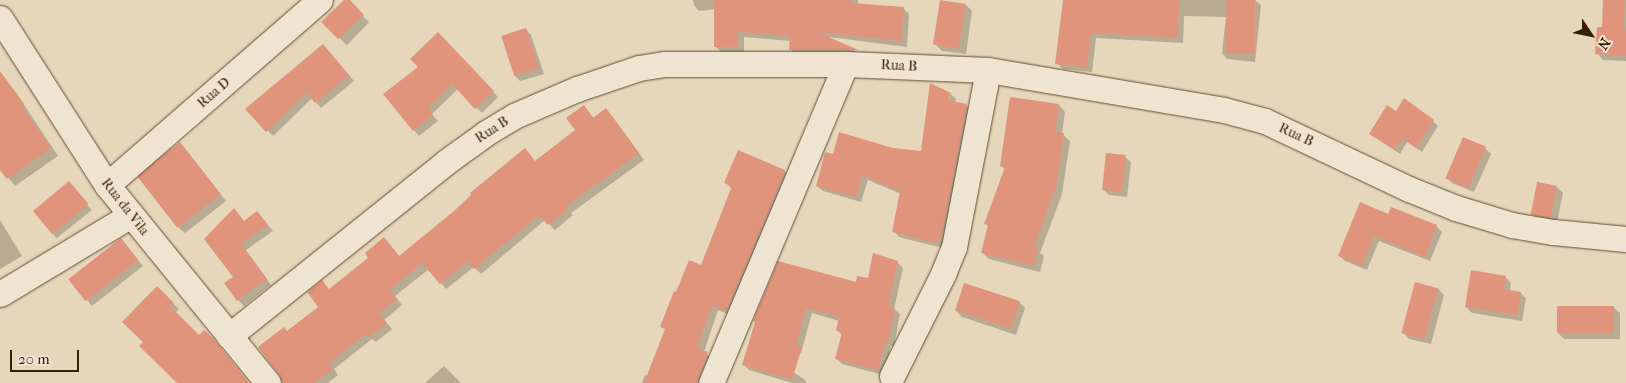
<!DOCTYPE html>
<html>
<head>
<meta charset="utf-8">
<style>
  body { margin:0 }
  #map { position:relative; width:1626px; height:383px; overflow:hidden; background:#e6d6ba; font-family:"IM FELL French Canon",serif }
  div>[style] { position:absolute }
  .shadow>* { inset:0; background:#0003; transform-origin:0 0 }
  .building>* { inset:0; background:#e0947c; transform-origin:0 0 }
  .roads { filter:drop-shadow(0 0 1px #644c33) drop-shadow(0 0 1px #644c33) }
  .street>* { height:25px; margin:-12.5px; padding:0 12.5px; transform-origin:12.5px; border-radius:12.5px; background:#efe4d2 }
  span { translate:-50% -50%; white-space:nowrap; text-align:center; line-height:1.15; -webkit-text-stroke:4px #efe4d2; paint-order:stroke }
  .street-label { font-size:14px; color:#391e06 }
  .north { position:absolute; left:1566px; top:10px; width:50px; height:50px; -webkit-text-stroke:4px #efe4d2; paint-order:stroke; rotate:124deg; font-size:14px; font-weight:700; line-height:20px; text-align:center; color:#391e06 }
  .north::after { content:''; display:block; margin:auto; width:18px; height:22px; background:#391e06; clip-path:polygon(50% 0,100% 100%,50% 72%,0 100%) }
  .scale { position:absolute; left:10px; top:350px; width:69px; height:22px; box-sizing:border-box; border:2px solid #391e06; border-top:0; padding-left:6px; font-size:15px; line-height:18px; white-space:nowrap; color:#391e06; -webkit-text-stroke:4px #efe4d2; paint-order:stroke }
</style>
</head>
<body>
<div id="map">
  <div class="shadow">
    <div style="left:346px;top:0;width:32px;height:32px;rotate:44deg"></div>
    <div style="clip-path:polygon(693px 0,858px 0,858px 4px,903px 8px,909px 14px,907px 47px,829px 37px,862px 55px,796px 55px,790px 49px,791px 41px,744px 37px,744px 52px,721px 52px,716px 47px,716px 9px,699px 11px,694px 5px)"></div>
    <div style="clip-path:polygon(1064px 0,1255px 0,1261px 5px,1255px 62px,1227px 59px,1222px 53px,1226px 17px,1184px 16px,1183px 43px,1096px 38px,1092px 72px,1063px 69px,1057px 63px)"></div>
    <div style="clip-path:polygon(1604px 0,1626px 0,1626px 61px,1603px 60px,1597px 53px,1603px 29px)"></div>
    <div style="clip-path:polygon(966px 5px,972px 11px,966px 54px,942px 51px,936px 45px)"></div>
    <div style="clip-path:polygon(526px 29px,531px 35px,544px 74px,520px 81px,515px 76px)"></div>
    <div style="clip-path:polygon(438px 34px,498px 97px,482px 113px,458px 89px,432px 114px,438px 121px,419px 136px,385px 95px,420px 67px)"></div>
    <div style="clip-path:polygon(323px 45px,354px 81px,321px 108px,312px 98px,273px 136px,247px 109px)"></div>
    <div style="clip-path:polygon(8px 83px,15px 91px,58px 156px,15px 186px,0 168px,0 89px)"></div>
    <div style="clip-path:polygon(951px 94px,956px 99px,955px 103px,966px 105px,972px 111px,943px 248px,899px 237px,894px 231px,901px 194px,868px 180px,861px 202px,823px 191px,817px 186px,833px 156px,892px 150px,922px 153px)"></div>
    <div style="clip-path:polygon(1059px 105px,1065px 112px,1062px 134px,1070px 141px,1062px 194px,1040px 253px,1044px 256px,1040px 272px,989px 259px,983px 253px,989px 227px,986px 224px,1006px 170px,1001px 166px)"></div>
    <div style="clip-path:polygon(584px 107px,594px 118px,612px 116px,644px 160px,571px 213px,573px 215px,555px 230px,545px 220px,481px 274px,474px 267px,446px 289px,429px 269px,395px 296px,402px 305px,384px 320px,392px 329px,376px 342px,372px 339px,334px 369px,338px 375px,328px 383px,283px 383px,283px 380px,259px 348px,287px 333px,320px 307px,330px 290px,390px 245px,400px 257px,535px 162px,577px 131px)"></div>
    <div style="clip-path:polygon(1397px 113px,1433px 121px,1438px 126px,1422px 152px,1407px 142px,1400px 154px,1370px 134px)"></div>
    <div style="clip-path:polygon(1485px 148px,1491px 154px,1474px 192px,1452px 183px,1447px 177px)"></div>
    <div style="clip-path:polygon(186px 150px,226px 201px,185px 233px,179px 228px)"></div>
    <div style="clip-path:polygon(1125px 157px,1131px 162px,1127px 197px,1109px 195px,1103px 189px)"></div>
    <div style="clip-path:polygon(784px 171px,790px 176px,732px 316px,718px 310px,704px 352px,713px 359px,704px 383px,642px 383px,645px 375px,648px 376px,666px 330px,662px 327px,677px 293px,702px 266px,732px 189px,726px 183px)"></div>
    <div style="left:69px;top:182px;width:36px;height:45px;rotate:51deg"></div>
    <div style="clip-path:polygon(1538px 183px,1557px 187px,1563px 193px,1557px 222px,1538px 219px,1532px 213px)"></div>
    <div style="clip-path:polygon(1392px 209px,1437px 227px,1442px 232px,1430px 261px,1379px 241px,1367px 270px,1345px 261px,1340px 256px,1389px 216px)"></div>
    <div style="clip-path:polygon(257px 212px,273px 231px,246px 250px,271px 285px,244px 306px,238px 300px,234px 277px,244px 222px)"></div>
    <div style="clip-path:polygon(0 220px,22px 256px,0 269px)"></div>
    <div style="clip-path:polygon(121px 239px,143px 266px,92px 306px,87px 300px)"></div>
    <div style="clip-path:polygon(897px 262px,903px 268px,894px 309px,900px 314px,894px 346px,891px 346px,883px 375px,842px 364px,837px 359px,843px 336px,837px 330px,839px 321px,812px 313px,801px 353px,757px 342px,756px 322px,869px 279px)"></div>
    <div style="clip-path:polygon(1505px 277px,1511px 283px,1510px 291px,1520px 293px,1526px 298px,1522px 321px,1472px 313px,1466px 307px)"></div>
    <div style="clip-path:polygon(1416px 283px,1438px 289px,1444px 295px,1431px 344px,1409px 339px,1404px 333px)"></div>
    <div style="clip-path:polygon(157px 288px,179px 309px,175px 313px,199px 337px,219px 346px,249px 383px,179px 383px,144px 342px)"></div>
    <div style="clip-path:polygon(1019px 302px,1025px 308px,1016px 335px,962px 317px,956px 311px)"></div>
    <div style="clip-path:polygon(1614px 308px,1620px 313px,1620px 339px,1564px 339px,1558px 333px)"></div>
    <div style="clip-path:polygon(749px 344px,804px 379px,807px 383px,792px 383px,749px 370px,743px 364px)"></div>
    <div style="clip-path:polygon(444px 366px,461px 383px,425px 383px)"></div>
  </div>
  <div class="building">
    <div style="clip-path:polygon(344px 0,350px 0,364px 15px,338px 39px,321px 22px)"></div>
    <div style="clip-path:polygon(714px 0,852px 0,852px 3px,904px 7px,901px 41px,817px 32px,858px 50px,789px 50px,790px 36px,738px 32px,738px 47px,714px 47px)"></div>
    <div style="left:940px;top:0;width:26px;height:45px;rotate:9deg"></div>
    <div style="clip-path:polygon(1063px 0,1180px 0,1177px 38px,1091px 33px,1087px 67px,1055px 64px)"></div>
    <div style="left:1226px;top:0;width:29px;height:54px"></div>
    <div style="clip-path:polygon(1603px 0,1625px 0,1624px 29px,1626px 29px,1626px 56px,1595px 54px,1597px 27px,1602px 27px)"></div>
    <div style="left:526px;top:28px;width:42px;height:26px;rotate:72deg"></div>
    <div style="clip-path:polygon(438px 32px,494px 91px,475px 109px,452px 84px,428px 108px,433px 115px,413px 131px,383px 94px,418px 67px,410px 59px)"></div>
    <div style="clip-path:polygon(323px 44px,349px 75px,315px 103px,306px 93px,266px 132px,245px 109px)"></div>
    <div style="clip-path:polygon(0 71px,24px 104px,22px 106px,51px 148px,7px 179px,0 170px)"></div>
    <div style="clip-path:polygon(930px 83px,951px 93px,948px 100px,967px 104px,941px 239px,938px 238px,937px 243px,892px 232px,900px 191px,862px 175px,856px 197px,816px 186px,825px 152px,833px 154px,839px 132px,893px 148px,921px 151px)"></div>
    <div style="clip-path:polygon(1010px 97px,1059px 104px,1055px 132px,1064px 133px,1056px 187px,1034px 248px,1038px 249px,1034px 266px,981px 253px,988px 225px,984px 224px,1005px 167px,1000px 166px)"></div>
    <div style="clip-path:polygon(1404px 98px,1434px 120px,1416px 148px,1402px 138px,1395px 150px,1369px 134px,1387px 105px,1396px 111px)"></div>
    <div style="clip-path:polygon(584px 105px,593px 118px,606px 108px,639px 153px,566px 206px,568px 209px,548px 225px,539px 215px,474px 269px,468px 261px,440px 284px,422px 263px,390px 290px,397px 299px,379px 313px,387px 323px,369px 337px,366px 334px,329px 363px,333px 369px,315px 383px,282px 383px,279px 374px,258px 347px,284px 327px,287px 331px,318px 307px,307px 292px,322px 280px,329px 289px,368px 258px,365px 253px,384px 237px,399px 256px,454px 211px,471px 195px,470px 193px,525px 148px,535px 161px,575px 130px,566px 118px)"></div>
    <div style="left:1463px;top:137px;width:25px;height:45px;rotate:23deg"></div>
    <div style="left:180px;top:142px;width:66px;height:55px;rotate:52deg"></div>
    <div style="clip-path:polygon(738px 150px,785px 170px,769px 210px,726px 311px,712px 306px,697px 348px,708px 352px,696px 383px,644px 383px,665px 329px,660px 327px,674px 291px,676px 292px,689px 260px,701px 265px,732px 186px,724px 183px)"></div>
    <div style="left:1106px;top:153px;width:20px;height:37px;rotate:6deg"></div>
    <div style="left:69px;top:181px;width:30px;height:47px;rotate:50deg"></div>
    <div style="left:1537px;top:182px;width:20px;height:33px;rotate:11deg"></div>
    <div style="clip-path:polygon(1360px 202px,1388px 214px,1391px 207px,1437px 225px,1425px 257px,1374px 236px,1362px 266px,1338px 256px)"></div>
    <div style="clip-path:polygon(234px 208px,244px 221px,257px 211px,268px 225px,241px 244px,267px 279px,237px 301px,224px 283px,233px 277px,204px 239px)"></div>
    <div style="left:121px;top:238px;width:28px;height:67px;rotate:52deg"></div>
    <div style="clip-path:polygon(873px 253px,898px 261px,888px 306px,895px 308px,888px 341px,886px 341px,878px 370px,835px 359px,842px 332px,836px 331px,839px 317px,806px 308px,796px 345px,802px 347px,792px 380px,742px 365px,755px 322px,753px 321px,778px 261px,856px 282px,857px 276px,868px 278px)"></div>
    <div style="clip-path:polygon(1471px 270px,1506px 276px,1504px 289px,1521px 292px,1517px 315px,1465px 307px)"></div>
    <div style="left:1415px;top:282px;width:24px;height:53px;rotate:15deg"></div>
    <div style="left:964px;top:283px;width:59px;height:29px;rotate:18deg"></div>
    <div style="clip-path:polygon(157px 286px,174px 303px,170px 306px,199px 335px,204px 330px,213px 338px,249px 383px,177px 383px,139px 346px,143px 342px,122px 322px)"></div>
    <div style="left:1557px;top:306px;width:57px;height:27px"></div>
  </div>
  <div class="roads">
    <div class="street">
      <div style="left:0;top:18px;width:198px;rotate:57.4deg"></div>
      <div style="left:107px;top:185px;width:255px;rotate:50.9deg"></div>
      <div style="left:107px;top:185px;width:282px;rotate:-41deg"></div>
      <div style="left:0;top:294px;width:153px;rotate:-31.1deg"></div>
      <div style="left:229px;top:336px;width:278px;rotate:-38.7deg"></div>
      <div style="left:446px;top:162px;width:49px;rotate:-35.9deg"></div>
      <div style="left:486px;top:133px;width:33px;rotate:-31deg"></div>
      <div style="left:514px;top:116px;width:69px;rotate:-23.2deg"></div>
      <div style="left:577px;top:89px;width:65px;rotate:-18.7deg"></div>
      <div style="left:639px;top:68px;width:26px;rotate:-9deg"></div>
      <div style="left:665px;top:64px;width:181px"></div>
      <div style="left:846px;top:64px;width:142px;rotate:2.4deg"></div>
      <div style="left:988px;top:70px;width:239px;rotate:9.6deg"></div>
      <div style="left:1224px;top:110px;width:42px;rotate:15deg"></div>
      <div style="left:1265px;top:121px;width:159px;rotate:25.3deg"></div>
      <div style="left:1409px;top:189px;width:51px;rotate:22deg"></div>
      <div style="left:1456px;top:208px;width:59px;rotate:16.9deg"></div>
      <div style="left:1512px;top:225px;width:42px;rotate:9.7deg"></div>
      <div style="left:1553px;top:232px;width:73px;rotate:5.5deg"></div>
      <div style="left:892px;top:376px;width:114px;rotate:-63.4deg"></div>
      <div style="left:943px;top:274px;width:29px;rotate:-68deg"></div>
      <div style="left:954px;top:247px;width:180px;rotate:-79.1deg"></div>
      <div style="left:711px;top:383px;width:346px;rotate:-67.1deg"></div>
    </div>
  </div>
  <div class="street-label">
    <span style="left:899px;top:66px;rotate:3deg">Rua B</span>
    <span style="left:214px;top:93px;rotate:-41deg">Rua D</span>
    <span style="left:492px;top:130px;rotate:-33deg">Rua B</span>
    <span style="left:1296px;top:135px;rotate:25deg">Rua B</span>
    <span style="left:125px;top:207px;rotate:52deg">Rua da Vila</span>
  </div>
  <div class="north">N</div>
  <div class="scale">20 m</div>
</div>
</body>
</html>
